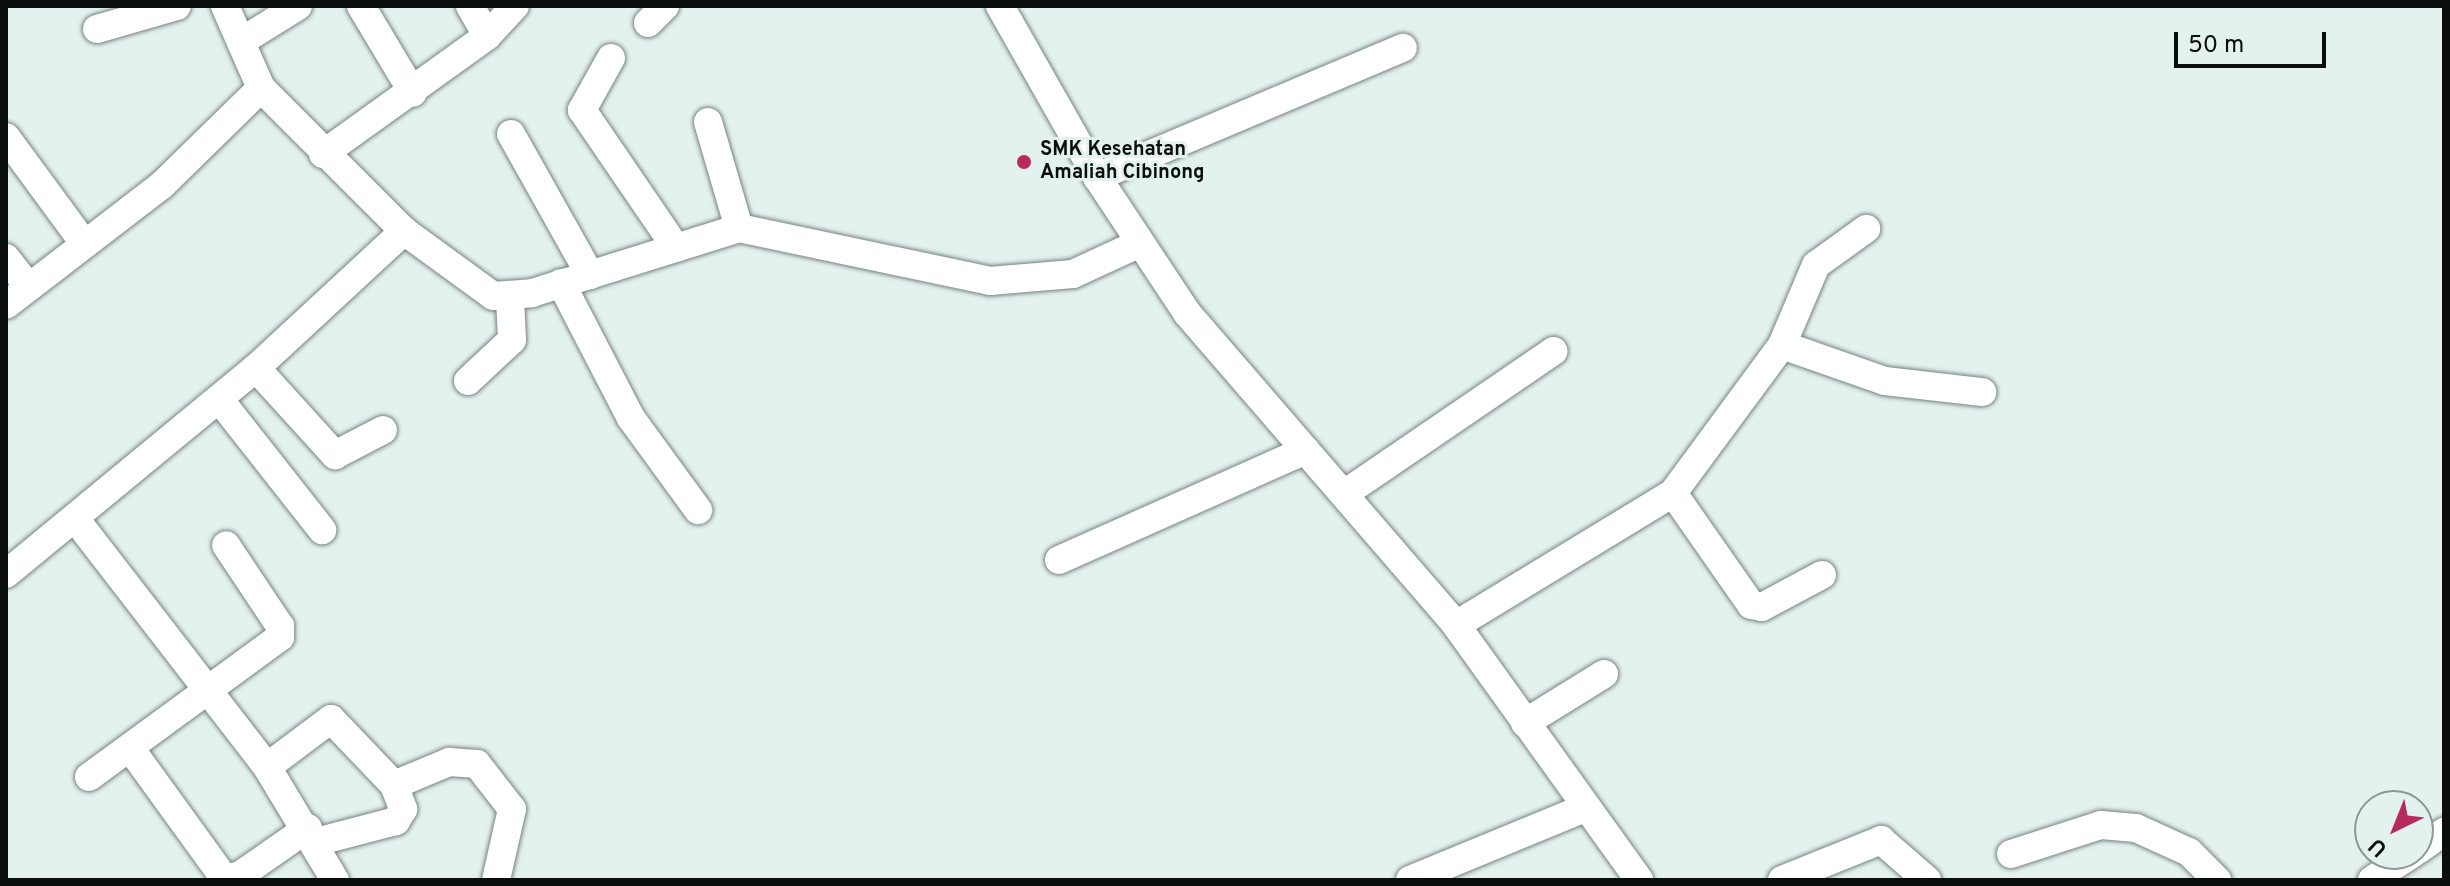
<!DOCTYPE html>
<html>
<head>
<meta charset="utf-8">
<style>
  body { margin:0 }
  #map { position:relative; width:2450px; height:886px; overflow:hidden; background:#e4f2ef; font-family:Overpass,sans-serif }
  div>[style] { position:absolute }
  .roads { filter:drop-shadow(0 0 2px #768381) drop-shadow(0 0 2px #768381) }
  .minor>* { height:28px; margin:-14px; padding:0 14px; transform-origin:14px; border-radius:14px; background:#fff }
  .dots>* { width:22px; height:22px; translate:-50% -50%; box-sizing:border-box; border:4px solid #e4f2ef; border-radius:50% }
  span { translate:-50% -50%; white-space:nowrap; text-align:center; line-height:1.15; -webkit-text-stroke:6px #e4f2ef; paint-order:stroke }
  .poi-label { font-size:20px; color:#0a0f0e; font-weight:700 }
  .left { translate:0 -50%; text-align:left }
  .frame { position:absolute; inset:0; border:8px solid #0a0f0e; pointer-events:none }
  .north { position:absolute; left:2354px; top:790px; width:80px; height:80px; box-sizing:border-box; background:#e4f2ef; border:2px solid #8d9795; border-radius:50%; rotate:223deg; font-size:22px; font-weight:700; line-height:32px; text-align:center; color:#0a0f0e }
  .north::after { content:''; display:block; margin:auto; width:28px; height:36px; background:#b72a5d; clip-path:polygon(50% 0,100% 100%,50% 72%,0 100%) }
  .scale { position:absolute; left:2174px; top:32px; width:152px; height:36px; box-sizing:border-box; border:4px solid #0a0f0e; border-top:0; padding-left:10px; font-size:24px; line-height:28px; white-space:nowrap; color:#0a0f0e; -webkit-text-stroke:6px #e4f2ef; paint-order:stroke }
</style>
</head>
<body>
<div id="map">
  <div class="roads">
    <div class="minor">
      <div style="left:225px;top:6px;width:90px;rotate:66.3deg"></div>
      <div style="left:261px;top:88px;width:202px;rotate:45deg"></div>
      <div style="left:404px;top:231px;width:110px;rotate:36.1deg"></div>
      <div style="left:493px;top:296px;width:39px;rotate:-4deg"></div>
      <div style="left:532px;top:293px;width:217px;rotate:-17.4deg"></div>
      <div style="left:739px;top:228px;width:257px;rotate:11.9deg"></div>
      <div style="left:990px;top:281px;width:83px;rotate:-4.8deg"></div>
      <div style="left:1073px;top:274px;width:74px;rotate:-24.8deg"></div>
      <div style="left:361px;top:6px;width:101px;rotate:59.1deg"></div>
      <div style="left:470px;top:6px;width:34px;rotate:60deg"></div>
      <div style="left:1000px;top:6px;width:197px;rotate:60.4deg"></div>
      <div style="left:1097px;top:177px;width:163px;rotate:56.5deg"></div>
      <div style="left:1187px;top:313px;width:412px;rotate:49.2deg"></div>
      <div style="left:1456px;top:625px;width:314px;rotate:54.3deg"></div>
      <div style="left:648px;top:23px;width:24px;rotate:-45deg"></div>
      <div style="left:97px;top:29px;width:83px;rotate:-16deg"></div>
      <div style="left:242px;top:41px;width:66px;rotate:-32deg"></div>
      <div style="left:611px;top:58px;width:60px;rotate:119.1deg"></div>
      <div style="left:582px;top:110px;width:167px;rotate:55.7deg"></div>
      <div style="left:708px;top:122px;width:110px;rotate:73.7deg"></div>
      <div style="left:511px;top:134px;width:162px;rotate:60.7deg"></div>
      <div style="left:6px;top:137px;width:130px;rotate:53.7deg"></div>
      <div style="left:323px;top:154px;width:202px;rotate:-35.7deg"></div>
      <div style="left:487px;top:36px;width:41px;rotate:-47deg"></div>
      <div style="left:1097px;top:177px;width:332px;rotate:-22.9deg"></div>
      <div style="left:6px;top:258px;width:36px;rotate:52deg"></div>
      <div style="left:561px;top:283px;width:152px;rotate:62.6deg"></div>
      <div style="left:631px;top:418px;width:114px;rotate:53.9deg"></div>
      <div style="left:6px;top:305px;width:197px;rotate:-37.6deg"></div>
      <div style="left:162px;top:185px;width:139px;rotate:-44.4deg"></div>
      <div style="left:1782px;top:345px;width:109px;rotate:19.3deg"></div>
      <div style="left:1885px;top:381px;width:98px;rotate:6.5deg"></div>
      <div style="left:256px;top:368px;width:118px;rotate:47.8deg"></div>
      <div style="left:335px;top:455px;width:54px;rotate:-27.5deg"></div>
      <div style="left:468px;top:381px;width:60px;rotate:-43deg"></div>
      <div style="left:512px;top:340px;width:43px;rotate:-92.7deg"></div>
      <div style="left:219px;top:399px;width:167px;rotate:51.8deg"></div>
      <div style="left:1347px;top:492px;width:250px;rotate:-34.3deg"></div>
      <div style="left:1673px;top:493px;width:136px;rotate:55.1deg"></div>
      <div style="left:1751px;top:605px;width:11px;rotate:10deg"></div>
      <div style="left:1762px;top:607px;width:68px;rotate:-28.1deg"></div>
      <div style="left:77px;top:521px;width:311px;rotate:52.3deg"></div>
      <div style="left:267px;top:767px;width:132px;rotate:59deg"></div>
      <div style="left:1059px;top:560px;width:270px;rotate:-24deg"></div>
      <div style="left:6px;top:574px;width:324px;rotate:-39.5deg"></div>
      <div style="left:256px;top:368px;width:202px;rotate:-42.8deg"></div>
      <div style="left:1456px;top:625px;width:254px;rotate:-31.3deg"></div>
      <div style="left:1673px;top:493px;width:184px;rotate:-53.6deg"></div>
      <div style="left:1782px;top:345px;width:87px;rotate:-67deg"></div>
      <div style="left:1816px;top:265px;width:62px;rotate:-35.8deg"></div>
      <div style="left:1525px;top:723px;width:93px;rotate:-31.8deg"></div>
      <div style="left:130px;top:748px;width:160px;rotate:54.1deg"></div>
      <div style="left:224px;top:878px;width:15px;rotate:-8deg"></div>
      <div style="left:239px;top:876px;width:84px;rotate:-34.8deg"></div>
      <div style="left:267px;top:767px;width:80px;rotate:-36.9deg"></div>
      <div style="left:331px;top:719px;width:91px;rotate:46.3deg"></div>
      <div style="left:394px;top:785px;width:26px;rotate:69deg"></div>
      <div style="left:403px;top:809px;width:14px;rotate:120deg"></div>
      <div style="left:396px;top:821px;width:83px;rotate:165.3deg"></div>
      <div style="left:89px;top:777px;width:237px;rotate:-36.2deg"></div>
      <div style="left:280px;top:637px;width:11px;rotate:-90deg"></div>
      <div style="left:280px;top:626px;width:97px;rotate:-123.7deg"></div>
      <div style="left:394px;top:785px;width:60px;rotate:-22.7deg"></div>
      <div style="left:449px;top:762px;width:28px;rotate:4deg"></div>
      <div style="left:477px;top:764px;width:57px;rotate:52.1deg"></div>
      <div style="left:512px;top:809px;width:73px;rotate:102.7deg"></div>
      <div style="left:2418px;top:850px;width:32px;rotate:-35deg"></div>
      <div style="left:2011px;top:854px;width:95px;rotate:-17.9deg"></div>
      <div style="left:2101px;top:825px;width:35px;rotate:5deg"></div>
      <div style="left:2136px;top:828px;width:58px;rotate:24.4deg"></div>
      <div style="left:2189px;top:852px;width:40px;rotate:45deg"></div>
      <div style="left:1410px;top:880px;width:189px;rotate:-22.4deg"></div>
      <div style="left:1782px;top:880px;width:107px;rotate:-22deg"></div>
      <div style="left:1881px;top:840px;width:61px;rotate:41deg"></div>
      <div style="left:2372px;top:880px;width:48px;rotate:-33deg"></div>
    </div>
  </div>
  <div class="dots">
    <div style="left:1024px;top:162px;background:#b72a5d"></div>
  </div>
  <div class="poi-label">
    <span class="left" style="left:1040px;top:162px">SMK Kesehatan<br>Amaliah Cibinong</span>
  </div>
  <div class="frame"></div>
  <div class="north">U</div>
  <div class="scale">50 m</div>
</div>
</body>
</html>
